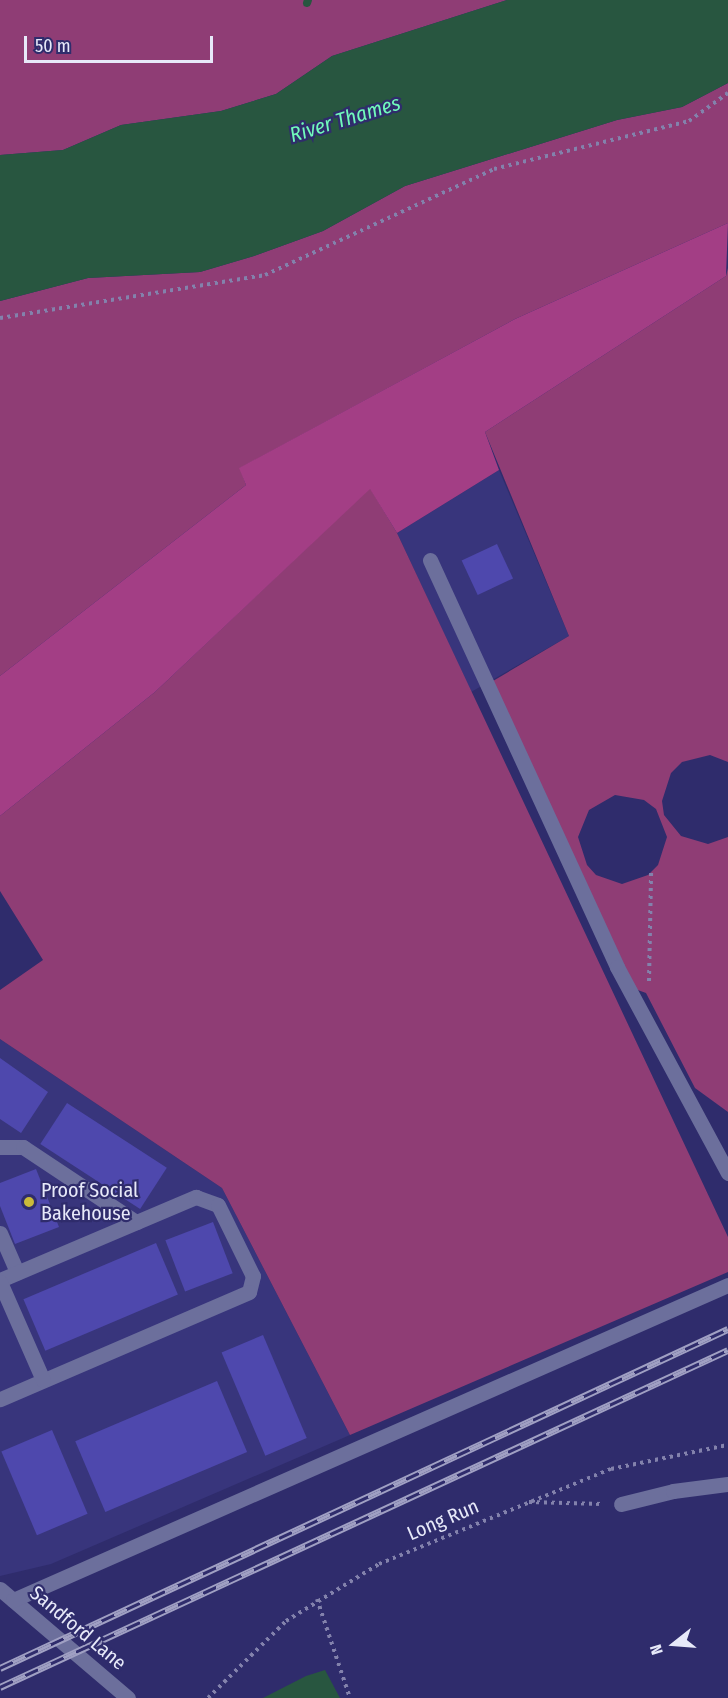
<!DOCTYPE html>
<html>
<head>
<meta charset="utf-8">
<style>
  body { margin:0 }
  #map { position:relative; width:728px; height:1698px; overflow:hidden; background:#2f2c6c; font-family:"Fira Sans Condensed",sans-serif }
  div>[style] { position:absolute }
  .built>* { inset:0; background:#38357c }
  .green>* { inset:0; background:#8f3d75 }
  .forest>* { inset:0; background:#a33e85 }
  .water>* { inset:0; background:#285640 }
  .stream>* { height:8px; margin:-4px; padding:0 4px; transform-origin:4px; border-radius:4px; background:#285640 }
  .building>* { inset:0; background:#4e48ad; transform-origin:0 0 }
  .path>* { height:4px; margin-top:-2px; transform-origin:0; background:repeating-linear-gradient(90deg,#8382ac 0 3px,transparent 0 7.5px) }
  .minor>* { height:15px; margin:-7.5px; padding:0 7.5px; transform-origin:7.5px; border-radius:7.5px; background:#6c6f9c }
  .rail>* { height:7px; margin-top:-3.5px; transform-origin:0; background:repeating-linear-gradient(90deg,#2f2c6c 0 14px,#a0a0c3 0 28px); box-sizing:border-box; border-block:2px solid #a0a0c3 }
  .dots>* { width:16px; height:16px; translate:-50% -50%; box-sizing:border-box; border:3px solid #2f2c6c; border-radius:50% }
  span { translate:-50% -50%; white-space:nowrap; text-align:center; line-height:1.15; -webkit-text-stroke:4.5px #2f2c6c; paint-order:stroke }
  .poi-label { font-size:20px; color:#e7e9f9 }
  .left { translate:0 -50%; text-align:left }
  .street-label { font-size:20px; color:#e7e9f9 }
  .water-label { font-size:21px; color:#71fabb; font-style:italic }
  .north { position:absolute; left:644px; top:1614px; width:60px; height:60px; -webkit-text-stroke:4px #2f2c6c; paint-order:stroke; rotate:253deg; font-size:16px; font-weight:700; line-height:24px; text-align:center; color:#e7e9f9 }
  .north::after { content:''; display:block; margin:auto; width:21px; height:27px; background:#e7e9f9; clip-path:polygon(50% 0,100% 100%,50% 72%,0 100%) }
  .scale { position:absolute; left:24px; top:36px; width:189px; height:27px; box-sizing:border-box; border:3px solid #e7e9f9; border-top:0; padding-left:8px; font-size:18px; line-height:21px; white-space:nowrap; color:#e7e9f9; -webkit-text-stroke:4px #2f2c6c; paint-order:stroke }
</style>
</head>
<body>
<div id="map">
  <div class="built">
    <div style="clip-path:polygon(499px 470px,569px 636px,471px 692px,397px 533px)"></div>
    <div style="clip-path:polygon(0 1039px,222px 1188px,350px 1435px,51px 1564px,0 1576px)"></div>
  </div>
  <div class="green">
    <div style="clip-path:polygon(0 0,507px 0,332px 56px,276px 94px,221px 111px,121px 125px,63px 150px,0 155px)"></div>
    <div style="clip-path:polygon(728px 83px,728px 223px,515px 319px,240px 468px,246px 485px,0 676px,0 301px,88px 278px,200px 272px,254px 256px,323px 231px,405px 186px,617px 120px,682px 107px)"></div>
    <div style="clip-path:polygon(evenodd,728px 268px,728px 762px,710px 755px,682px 762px,671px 773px,662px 801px,664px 815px,681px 836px,708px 844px,728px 837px,728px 1112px,695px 1088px,646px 993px,635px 989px,493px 681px,569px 636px,485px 432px,726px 276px,728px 268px,615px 795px,644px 800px,656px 809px,667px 837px,658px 865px,648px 875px,622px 884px,596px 875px,587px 865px,578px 837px,589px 810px,615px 795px)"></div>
    <div style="clip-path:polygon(370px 488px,397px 533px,728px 1237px,728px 1272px,350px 1435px,222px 1188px,0 1039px,0 990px,43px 960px,0 891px,0 816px,155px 692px)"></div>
  </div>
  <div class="forest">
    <div style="clip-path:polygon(728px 223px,726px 276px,485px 432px,499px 470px,397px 533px,370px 489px,155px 692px,0 816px,0 676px,246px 485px,239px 468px,515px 319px)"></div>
  </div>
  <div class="water">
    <div style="clip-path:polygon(507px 0,728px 0,728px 83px,682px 107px,617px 120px,405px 186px,323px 231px,254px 256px,200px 272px,88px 278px,0 301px,0 155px,63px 150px,121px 125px,221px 111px,276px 94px,332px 56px)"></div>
    <div style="clip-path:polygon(325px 1670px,340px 1698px,263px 1698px,306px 1676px)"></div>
  </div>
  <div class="stream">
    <div style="left:307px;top:3px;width:3px;rotate:-72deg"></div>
  </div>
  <div class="building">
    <div style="left:497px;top:544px;width:38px;height:39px;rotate:65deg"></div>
    <div style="clip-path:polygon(0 1058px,48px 1092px,21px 1133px,0 1119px)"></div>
    <div style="left:67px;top:1103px;width:119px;height:49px;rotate:33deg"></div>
    <div style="clip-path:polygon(36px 1169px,59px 1227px,15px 1244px,0 1206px,0 1183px)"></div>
    <div style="left:213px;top:1222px;width:55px;height:51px;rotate:69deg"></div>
    <div style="left:156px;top:1243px;width:56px;height:144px;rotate:67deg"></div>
    <div style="left:263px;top:1335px;width:112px;height:45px;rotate:67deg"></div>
    <div style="left:217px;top:1381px;width:77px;height:154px;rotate:67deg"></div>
    <div style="left:52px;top:1430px;width:91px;height:55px;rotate:67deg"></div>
  </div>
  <div class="path">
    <div style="left:0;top:318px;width:268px;rotate:-9.2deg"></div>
    <div style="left:265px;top:275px;width:252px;rotate:-24.8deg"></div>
    <div style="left:494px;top:169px;width:201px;rotate:-13.8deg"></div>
    <div style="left:689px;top:121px;width:48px;rotate:-35.7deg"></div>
    <div style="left:649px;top:981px;width:109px;rotate:-88.9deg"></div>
    <div style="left:529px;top:1502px;width:73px;rotate:1.6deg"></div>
    <div style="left:317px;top:1599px;width:104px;rotate:71.6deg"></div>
    <div style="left:208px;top:1698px;width:110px;rotate:-44.6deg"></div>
    <div style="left:286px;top:1621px;width:109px;rotate:-31.5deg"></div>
    <div style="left:379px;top:1564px;width:251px;rotate:-22.3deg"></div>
    <div style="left:611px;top:1469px;width:119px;rotate:-11.6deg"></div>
  </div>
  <div class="minor">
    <div style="left:430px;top:560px;width:448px;rotate:65.3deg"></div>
    <div style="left:617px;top:967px;width:234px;rotate:61.7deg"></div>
    <div style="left:0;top:1147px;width:23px"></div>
    <div style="left:23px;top:1147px;width:136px;rotate:33.6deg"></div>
    <div style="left:0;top:1233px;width:43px;rotate:66.4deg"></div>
    <div style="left:0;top:1280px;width:213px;rotate:-23deg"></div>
    <div style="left:196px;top:1197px;width:23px;rotate:20deg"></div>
    <div style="left:218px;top:1205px;width:79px;rotate:63.8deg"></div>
    <div style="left:253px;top:1276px;width:16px;rotate:104deg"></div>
    <div style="left:249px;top:1292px;width:271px;rotate:156.7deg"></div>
    <div style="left:0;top:1282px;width:107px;rotate:66.3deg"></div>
    <div style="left:621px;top:1504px;width:54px;rotate:-14deg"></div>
    <div style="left:673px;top:1491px;width:55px;rotate:-7.3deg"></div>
    <div style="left:0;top:1589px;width:168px;rotate:40.4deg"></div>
    <div style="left:13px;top:1600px;width:781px;rotate:-23.78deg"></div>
  </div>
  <div class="rail">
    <div style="left:0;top:1668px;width:803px;rotate:-24.97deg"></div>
    <div style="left:0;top:1687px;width:802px;rotate:-24.84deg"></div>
  </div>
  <div class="dots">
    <div style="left:29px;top:1202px;background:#cbba39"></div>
  </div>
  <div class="poi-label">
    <span class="left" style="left:41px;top:1202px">Proof Social<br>Bakehouse</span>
  </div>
  <div class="street-label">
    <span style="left:443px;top:1520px;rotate:-23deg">Long Run</span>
    <span style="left:78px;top:1628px;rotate:40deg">Sandford Lane</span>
  </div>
  <div class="water-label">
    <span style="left:345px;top:119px;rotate:-17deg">River Thames</span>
  </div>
  <div class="north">N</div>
  <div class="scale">50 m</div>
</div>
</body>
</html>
